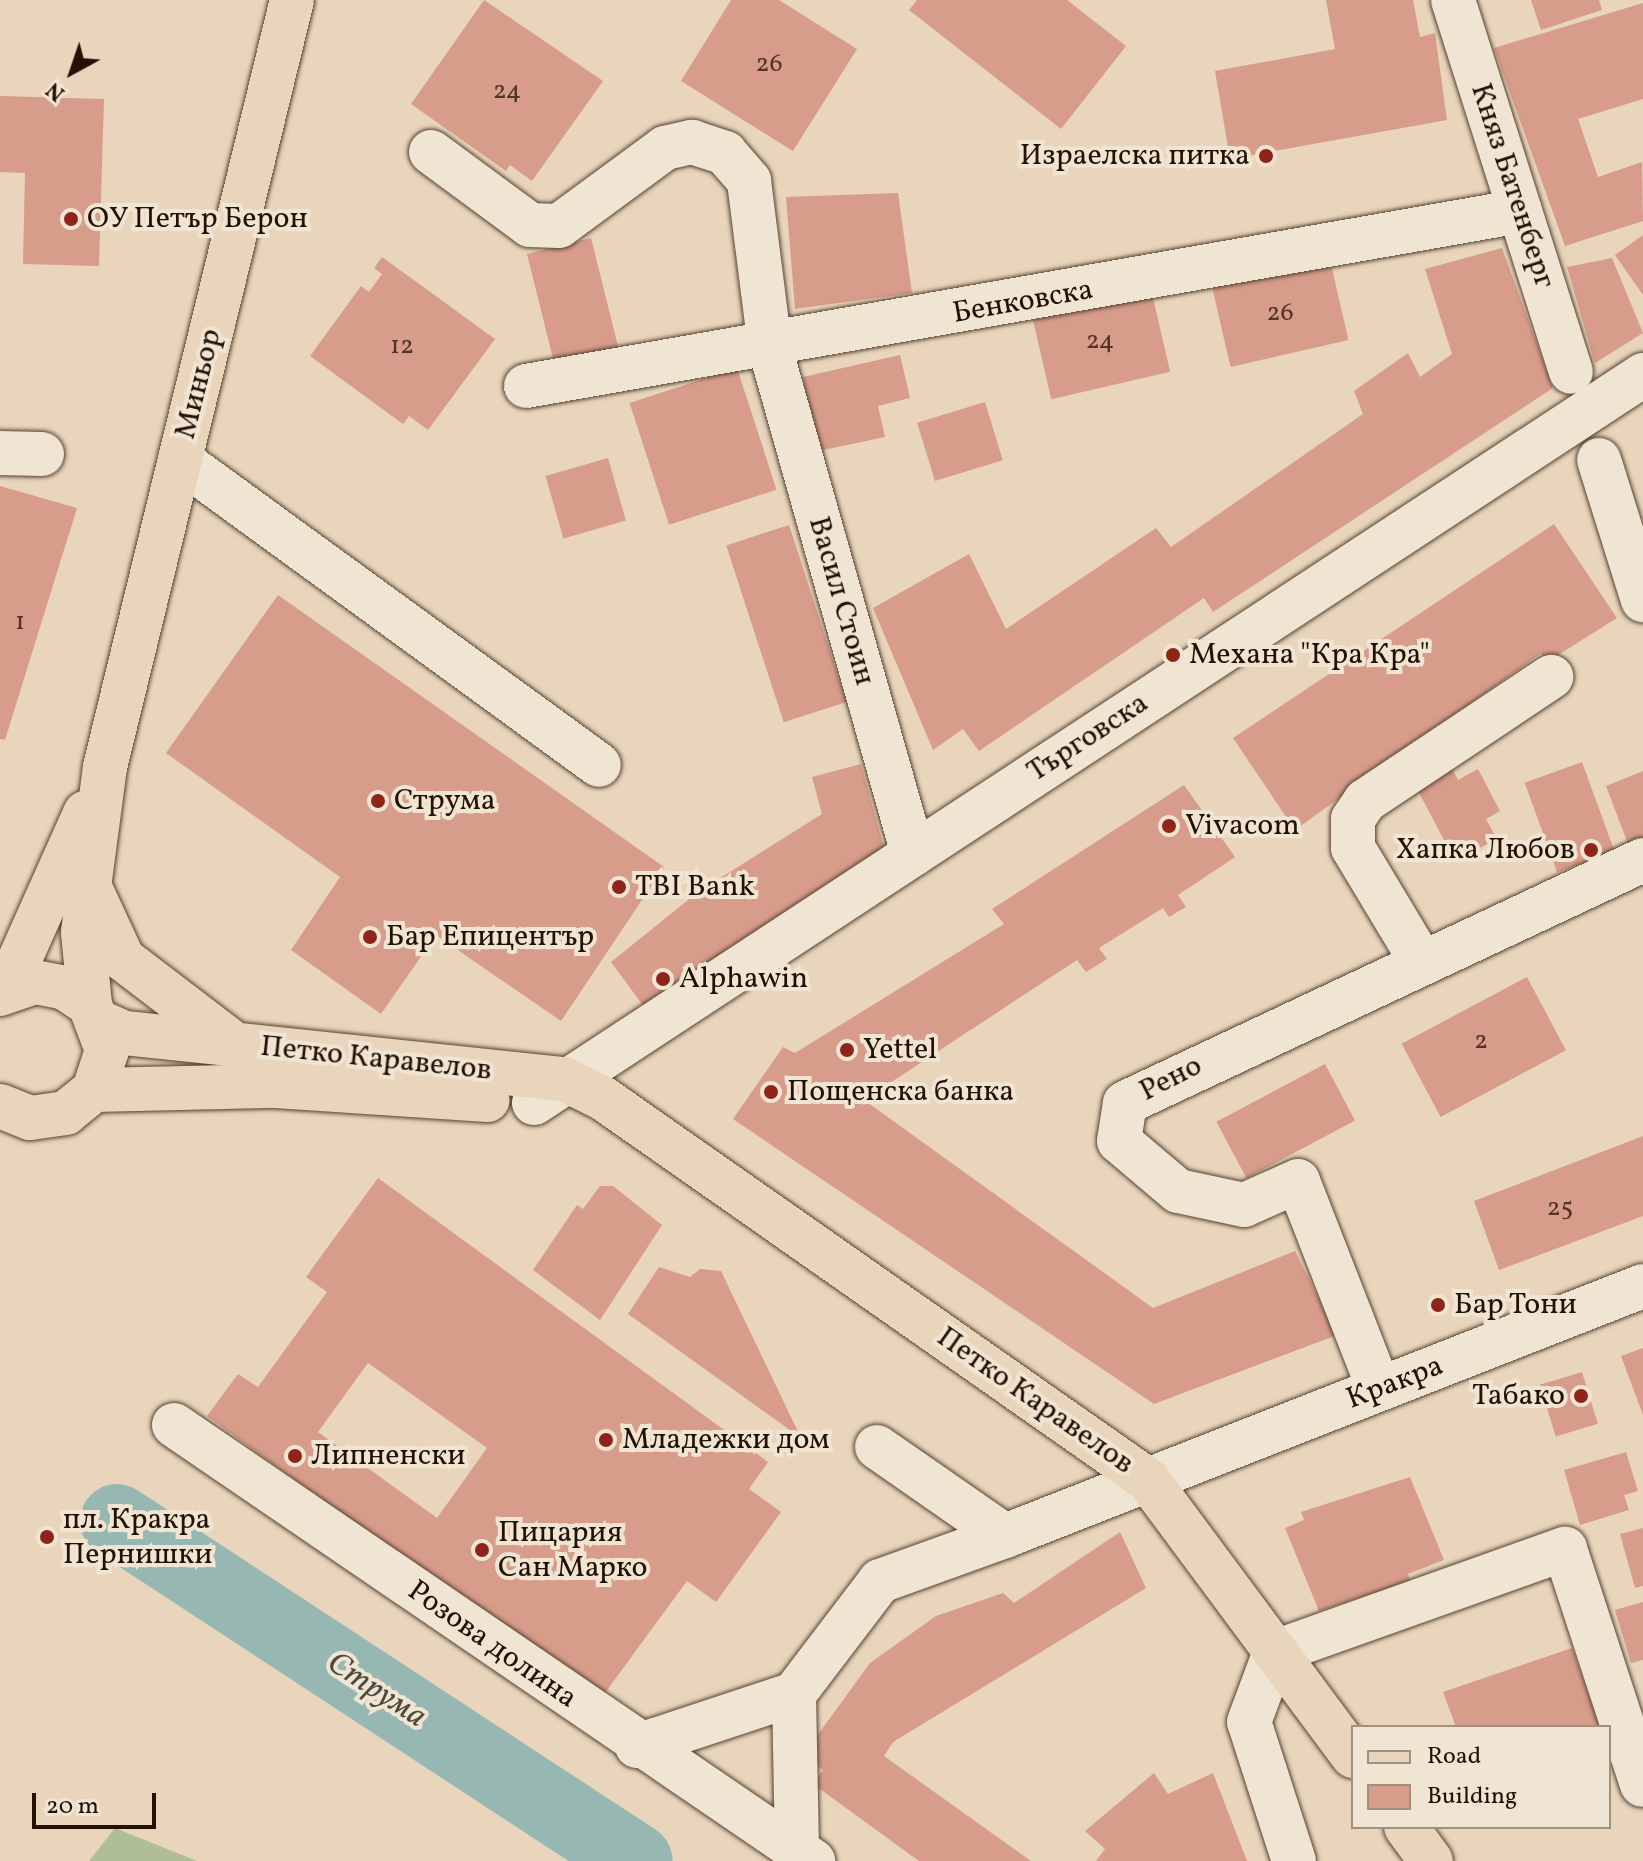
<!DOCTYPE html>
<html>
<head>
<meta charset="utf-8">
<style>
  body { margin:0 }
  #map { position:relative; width:1643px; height:1861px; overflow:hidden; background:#e8d5bc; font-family:Vollkorn,serif }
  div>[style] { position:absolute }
  .green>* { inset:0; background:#b0be95 }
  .river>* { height:74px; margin:-37px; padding:0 37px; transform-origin:37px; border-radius:37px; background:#97b8b2 }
  .building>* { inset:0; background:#d89c8a; transform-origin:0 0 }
  .roads { filter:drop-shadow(0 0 2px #564231) drop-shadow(0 0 2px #564231) }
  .minor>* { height:44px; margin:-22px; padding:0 22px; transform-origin:22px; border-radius:22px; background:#f0e4d3 }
  .major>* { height:44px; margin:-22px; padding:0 22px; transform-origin:22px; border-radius:22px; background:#e8d5bc }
  .dots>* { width:22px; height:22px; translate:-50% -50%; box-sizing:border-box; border:4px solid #f0e4d3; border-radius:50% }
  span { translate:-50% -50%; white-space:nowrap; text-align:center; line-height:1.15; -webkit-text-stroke:8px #f0e4d3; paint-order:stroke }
  .number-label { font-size:26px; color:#523425 }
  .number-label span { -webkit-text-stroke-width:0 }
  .poi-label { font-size:30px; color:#251103 }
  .right { translate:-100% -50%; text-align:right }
  .left { translate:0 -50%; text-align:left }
  .street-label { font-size:30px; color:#251103 }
  .water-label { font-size:32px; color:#4d4b40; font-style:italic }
  .legend { position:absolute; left:1351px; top:1725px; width:260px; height:104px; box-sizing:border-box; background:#f0e4d3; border:2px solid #9f9080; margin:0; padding:10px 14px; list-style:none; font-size:24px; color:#251103 }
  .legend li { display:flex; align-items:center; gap:16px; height:40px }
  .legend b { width:40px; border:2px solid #9f9080 }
  .north { position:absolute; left:32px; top:32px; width:80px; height:80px; -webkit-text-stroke:6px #f0e4d3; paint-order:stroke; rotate:220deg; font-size:22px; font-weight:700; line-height:32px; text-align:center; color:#251103 }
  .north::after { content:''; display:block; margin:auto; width:28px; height:36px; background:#251103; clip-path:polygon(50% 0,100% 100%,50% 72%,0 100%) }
  .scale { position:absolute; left:32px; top:1793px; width:124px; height:36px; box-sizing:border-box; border:4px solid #251103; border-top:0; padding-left:10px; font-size:24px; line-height:28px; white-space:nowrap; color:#251103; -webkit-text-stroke:6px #f0e4d3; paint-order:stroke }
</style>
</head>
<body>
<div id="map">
  <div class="green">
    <div style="clip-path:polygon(115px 1828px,197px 1861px,89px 1861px)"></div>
  </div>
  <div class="river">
    <div style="left:117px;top:1521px;width:620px;rotate:33.23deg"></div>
  </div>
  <div class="building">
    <div style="clip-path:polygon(484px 0,603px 81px,532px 181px,510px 165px,506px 171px,411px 104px)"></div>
    <div style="clip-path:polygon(731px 0,779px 0,857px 49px,793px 151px,681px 81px)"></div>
    <div style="clip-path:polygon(917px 0,1067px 0,1126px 46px,1061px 129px,909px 10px)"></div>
    <div style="clip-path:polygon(1326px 0,1413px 0,1420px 37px,1435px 33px,1447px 120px,1230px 159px,1215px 71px,1335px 49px)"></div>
    <div style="clip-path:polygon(1531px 0,1599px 0,1602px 10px,1541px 30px)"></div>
    <div style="clip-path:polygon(1643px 3px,1643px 99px,1578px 119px,1598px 177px,1642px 162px,1643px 221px,1565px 246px,1494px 48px)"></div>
    <div style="clip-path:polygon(0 96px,104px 99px,99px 266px,23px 264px,25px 173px,0 172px)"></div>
    <div style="clip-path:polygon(898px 193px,912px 293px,795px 309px,786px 197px)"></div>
    <div style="clip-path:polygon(1643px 235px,1643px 295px,1615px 255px)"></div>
    <div style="left:591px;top:238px;width:118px;height:66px;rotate:76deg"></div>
    <div style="clip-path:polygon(1502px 248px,1553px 388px,1213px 612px,1204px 598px,979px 751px,963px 729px,933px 750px,873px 608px,969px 554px,1006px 629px,1156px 528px,1171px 547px,1363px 414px,1354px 391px,1408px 353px,1420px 377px,1452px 354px,1425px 269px)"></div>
    <div style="clip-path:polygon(382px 257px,495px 339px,428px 430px,409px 416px,403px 424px,310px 356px,361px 286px,369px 292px,382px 274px,374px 268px)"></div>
    <div style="clip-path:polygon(1612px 258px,1643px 333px,1595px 363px,1567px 267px)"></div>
    <div style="left:1330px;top:260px;width:82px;height:121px;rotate:77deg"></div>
    <div style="left:1151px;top:289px;width:85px;height:122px;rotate:77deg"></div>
    <div style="clip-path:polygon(900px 355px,910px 398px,878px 406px,885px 437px,814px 452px,803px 377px)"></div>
    <div style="left:737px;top:368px;width:128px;height:113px;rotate:72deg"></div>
    <div style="left:985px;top:402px;width:61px;height:71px;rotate:73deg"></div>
    <div style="left:608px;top:458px;width:65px;height:65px;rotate:74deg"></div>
    <div style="clip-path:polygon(0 486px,77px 508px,5px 740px,0 739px)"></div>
    <div style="clip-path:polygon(1554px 524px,1617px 618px,1547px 662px,1541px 653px,1295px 830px,1233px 738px)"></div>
    <div style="left:789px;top:525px;width:186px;height:66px;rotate:72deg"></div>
    <div style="clip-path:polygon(278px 595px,664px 867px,561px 1021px,436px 935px,381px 1014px,291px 950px,340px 877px,166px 753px)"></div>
    <div style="left:1582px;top:762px;width:95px;height:61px;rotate:70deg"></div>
    <div style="clip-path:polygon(861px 764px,886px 855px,650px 1015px,611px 962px,698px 892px,822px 814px,812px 777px)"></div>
    <div style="clip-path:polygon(1452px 768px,1458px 780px,1478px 769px,1500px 811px,1486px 819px,1497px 839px,1455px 861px,1416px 787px)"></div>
    <div style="clip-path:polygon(1643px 771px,1643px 844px,1630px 849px,1606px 786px)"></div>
    <div style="clip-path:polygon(1184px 785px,1235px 857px,1178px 895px,1186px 907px,1169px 917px,1163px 908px,1099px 948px,1107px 959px,1086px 972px,1077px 960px,864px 1100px,1153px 1308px,1295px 1251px,1337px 1335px,1154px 1404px,733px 1119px,783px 1047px,795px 1053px,1004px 924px,992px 909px)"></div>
    <div style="left:1527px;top:977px;width:83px;height:142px;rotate:62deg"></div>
    <div style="left:1325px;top:1064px;width:64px;height:123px;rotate:62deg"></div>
    <div style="clip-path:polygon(1643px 1136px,1643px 1216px,1499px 1270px,1474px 1201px)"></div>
    <div style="clip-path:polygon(evenodd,378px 1178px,768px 1462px,749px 1489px,781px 1512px,716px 1602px,687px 1581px,599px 1701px,207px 1416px,238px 1374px,258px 1387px,327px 1292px,306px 1277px,378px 1178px,368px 1363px,487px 1448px,437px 1518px,318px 1432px,368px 1363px)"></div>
    <div style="clip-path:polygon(600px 1186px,613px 1186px,662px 1225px,600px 1320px,533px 1270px,577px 1205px,583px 1209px)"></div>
    <div style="clip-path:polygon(659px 1267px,690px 1277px,700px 1269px,721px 1271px,801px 1438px,628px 1314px)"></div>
    <div style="clip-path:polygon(1643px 1348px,1643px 1415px,1621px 1356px)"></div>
    <div style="left:1582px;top:1372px;width:54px;height:44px;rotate:73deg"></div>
    <div style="clip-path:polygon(1626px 1452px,1638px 1491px,1624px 1495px,1629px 1510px,1580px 1525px,1564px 1470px)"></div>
    <div style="clip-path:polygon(1410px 1477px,1444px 1560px,1408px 1574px,1410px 1581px,1319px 1611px,1285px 1528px,1304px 1520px,1301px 1512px)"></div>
    <div style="clip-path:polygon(1643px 1528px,1643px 1586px,1635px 1588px,1620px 1534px)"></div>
    <div style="clip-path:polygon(1120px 1532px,1146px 1588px,893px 1742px,884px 1756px,1031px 1861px,919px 1861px,813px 1784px,823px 1770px,803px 1755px,870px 1663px,936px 1616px,1003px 1593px,1014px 1603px)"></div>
    <div style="clip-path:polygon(1643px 1602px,1643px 1660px,1631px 1663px,1615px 1610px)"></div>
    <div style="clip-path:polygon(1572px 1648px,1600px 1727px,1456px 1727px,1443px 1692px)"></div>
    <div style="clip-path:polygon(1154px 1773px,1168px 1794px,1213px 1773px,1247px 1861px,1096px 1861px,1105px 1849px,1085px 1831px)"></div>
  </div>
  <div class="roads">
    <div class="minor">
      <div style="left:1453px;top:0;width:390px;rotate:72.4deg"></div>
      <div style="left:431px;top:152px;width:123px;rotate:36.4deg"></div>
      <div style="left:530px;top:225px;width:29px;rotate:2deg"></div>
      <div style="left:559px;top:226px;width:132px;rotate:-36.3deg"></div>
      <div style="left:665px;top:148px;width:28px;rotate:-13deg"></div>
      <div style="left:692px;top:142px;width:35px;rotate:18deg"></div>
      <div style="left:725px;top:153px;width:37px;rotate:49deg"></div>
      <div style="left:749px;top:181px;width:168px;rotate:82.8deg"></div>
      <div style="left:770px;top:348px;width:526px;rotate:74.22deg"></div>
      <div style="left:526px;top:386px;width:1009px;rotate:-9.98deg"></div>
      <div style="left:0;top:453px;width:42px;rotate:1.4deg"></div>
      <div style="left:180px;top:460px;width:518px;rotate:36.05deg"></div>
      <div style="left:1599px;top:460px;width:147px;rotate:72.6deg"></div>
      <div style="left:1421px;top:961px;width:132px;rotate:-121deg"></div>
      <div style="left:1353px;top:848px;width:29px;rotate:-90deg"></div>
      <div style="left:1353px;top:819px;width:22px;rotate:-56deg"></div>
      <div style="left:1365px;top:801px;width:224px;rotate:-33.7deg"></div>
      <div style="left:534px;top:1103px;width:1327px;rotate:-33.28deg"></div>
      <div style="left:1379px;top:1389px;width:223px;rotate:-111.3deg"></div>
      <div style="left:1298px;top:1181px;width:59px;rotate:156deg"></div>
      <div style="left:1244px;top:1205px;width:67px;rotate:-168deg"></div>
      <div style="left:1178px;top:1191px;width:77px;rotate:-139.7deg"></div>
      <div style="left:1119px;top:1141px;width:38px;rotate:-81deg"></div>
      <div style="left:1125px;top:1103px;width:572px;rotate:-25.13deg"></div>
      <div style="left:174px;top:1425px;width:774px;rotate:34.31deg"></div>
      <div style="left:877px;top:1447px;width:156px;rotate:34.8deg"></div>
      <div style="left:1005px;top:1536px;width:685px;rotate:-21.4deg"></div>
      <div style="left:794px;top:1694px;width:156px;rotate:88.9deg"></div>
      <div style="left:637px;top:1746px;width:165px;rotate:-18.3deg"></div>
      <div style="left:794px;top:1694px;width:142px;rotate:-52.7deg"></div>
      <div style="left:880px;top:1581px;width:133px;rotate:-19.8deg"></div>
      <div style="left:1294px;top:1861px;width:146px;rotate:-107.9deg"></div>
      <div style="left:1249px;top:1722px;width:75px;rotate:-69.6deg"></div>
      <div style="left:1275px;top:1652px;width:308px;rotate:-19.6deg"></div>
      <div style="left:1565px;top:1549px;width:248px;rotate:71.9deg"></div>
    </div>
    <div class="major">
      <div style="left:92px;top:892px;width:74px;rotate:65.2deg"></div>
      <div style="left:123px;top:959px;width:133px;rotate:37.4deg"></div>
      <div style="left:6px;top:990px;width:194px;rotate:-65.9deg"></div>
      <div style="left:0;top:994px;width:37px;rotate:-19deg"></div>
      <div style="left:35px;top:982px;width:31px;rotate:11deg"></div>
      <div style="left:65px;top:988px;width:30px;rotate:34deg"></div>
      <div style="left:90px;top:1005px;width:48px;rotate:69.3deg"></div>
      <div style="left:107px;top:1050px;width:42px;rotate:108deg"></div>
      <div style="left:94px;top:1090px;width:36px;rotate:141deg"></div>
      <div style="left:66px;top:1113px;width:36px;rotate:172deg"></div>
      <div style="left:30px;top:1118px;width:32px;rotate:-158deg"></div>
      <div style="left:90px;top:1005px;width:73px;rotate:-95.5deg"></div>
      <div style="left:83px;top:932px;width:166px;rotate:-82.4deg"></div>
      <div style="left:105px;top:767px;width:789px;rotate:-76.3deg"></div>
      <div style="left:100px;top:1022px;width:27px;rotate:24deg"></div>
      <div style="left:125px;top:1033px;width:441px;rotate:6deg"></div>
      <div style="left:564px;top:1079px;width:45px;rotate:26.6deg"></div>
      <div style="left:604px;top:1099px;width:664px;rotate:35.01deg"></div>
      <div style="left:1148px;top:1480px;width:344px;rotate:53.4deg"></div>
      <div style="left:94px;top:1090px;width:182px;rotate:-1.3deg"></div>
      <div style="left:276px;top:1086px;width:212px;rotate:3.8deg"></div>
      <div style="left:1406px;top:1827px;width:42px;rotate:53.7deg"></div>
    </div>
  </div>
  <div class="dots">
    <div style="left:1266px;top:156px;background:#8f2418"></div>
    <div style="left:71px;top:219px;background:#8f2418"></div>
    <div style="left:1173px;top:655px;background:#8f2418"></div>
    <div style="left:378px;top:801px;background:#8f2418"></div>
    <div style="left:1169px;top:826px;background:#8f2418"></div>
    <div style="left:1591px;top:850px;background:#8f2418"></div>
    <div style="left:619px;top:887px;background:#8f2418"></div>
    <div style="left:370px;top:937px;background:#8f2418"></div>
    <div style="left:663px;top:979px;background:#8f2418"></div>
    <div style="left:847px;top:1050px;background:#8f2418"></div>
    <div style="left:771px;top:1092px;background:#8f2418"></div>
    <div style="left:1438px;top:1305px;background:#8f2418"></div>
    <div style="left:1581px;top:1396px;background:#8f2418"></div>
    <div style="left:606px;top:1440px;background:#8f2418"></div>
    <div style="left:295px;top:1456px;background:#8f2418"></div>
    <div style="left:47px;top:1537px;background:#8f2418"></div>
    <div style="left:482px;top:1550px;background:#8f2418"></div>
  </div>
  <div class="number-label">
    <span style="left:769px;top:65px">26</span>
    <span style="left:507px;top:92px">24</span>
    <span style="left:1280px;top:314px">26</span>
    <span style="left:1100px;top:342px">24</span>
    <span style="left:402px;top:347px">12</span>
    <span style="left:20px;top:623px">1</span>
    <span style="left:1481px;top:1042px">2</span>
    <span style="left:1560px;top:1209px">25</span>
  </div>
  <div class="poi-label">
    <span class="right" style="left:1250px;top:156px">Израелска питка</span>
    <span class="left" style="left:87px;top:219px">ОУ Петър Берон</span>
    <span class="left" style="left:1189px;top:655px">Механа "Кра Кра"</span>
    <span class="left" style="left:394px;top:801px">Струма</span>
    <span class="left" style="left:1185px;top:826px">Vivacom</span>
    <span class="right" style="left:1575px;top:850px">Хапка Любов</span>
    <span class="left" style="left:635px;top:887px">TBI Bank</span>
    <span class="left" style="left:386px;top:937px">Бар Епицентър</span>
    <span class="left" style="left:679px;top:979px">Alphawin</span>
    <span class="left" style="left:863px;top:1050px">Yettel</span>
    <span class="left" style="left:787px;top:1092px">Пощенска банка</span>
    <span class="left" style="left:1454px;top:1305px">Бар Тони</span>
    <span class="right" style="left:1565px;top:1396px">Табако</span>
    <span class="left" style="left:622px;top:1440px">Младежки дом</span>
    <span class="left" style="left:311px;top:1456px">Липненски</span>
    <span class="left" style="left:63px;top:1537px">пл. Кракра<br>Пернишки</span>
    <span class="left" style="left:498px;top:1550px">Пицария<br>Сан Марко</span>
  </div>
  <div class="street-label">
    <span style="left:1512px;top:186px;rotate:72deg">Княз Батенберг</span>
    <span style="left:1023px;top:302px;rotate:-10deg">Бенковска</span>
    <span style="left:199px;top:384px;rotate:-76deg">Миньор</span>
    <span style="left:841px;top:601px;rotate:74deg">Васил Стоин</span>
    <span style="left:1088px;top:738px;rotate:-33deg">Търговска</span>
    <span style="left:376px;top:1059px;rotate:6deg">Петко Каравелов</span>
    <span style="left:1171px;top:1079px;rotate:-27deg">Рено</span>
    <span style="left:1395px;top:1383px;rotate:-21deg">Кракра</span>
    <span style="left:1035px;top:1401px;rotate:35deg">Петко Каравелов</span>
    <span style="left:492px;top:1645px;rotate:35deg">Розова долина</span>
  </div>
  <div class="water-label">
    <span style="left:376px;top:1691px;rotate:33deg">Струма</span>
  </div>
  <ul class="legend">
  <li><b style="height:10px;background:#e8d5bc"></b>Road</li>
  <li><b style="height:22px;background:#d89c8a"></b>Building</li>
  </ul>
  <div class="north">N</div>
  <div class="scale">20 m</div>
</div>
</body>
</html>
